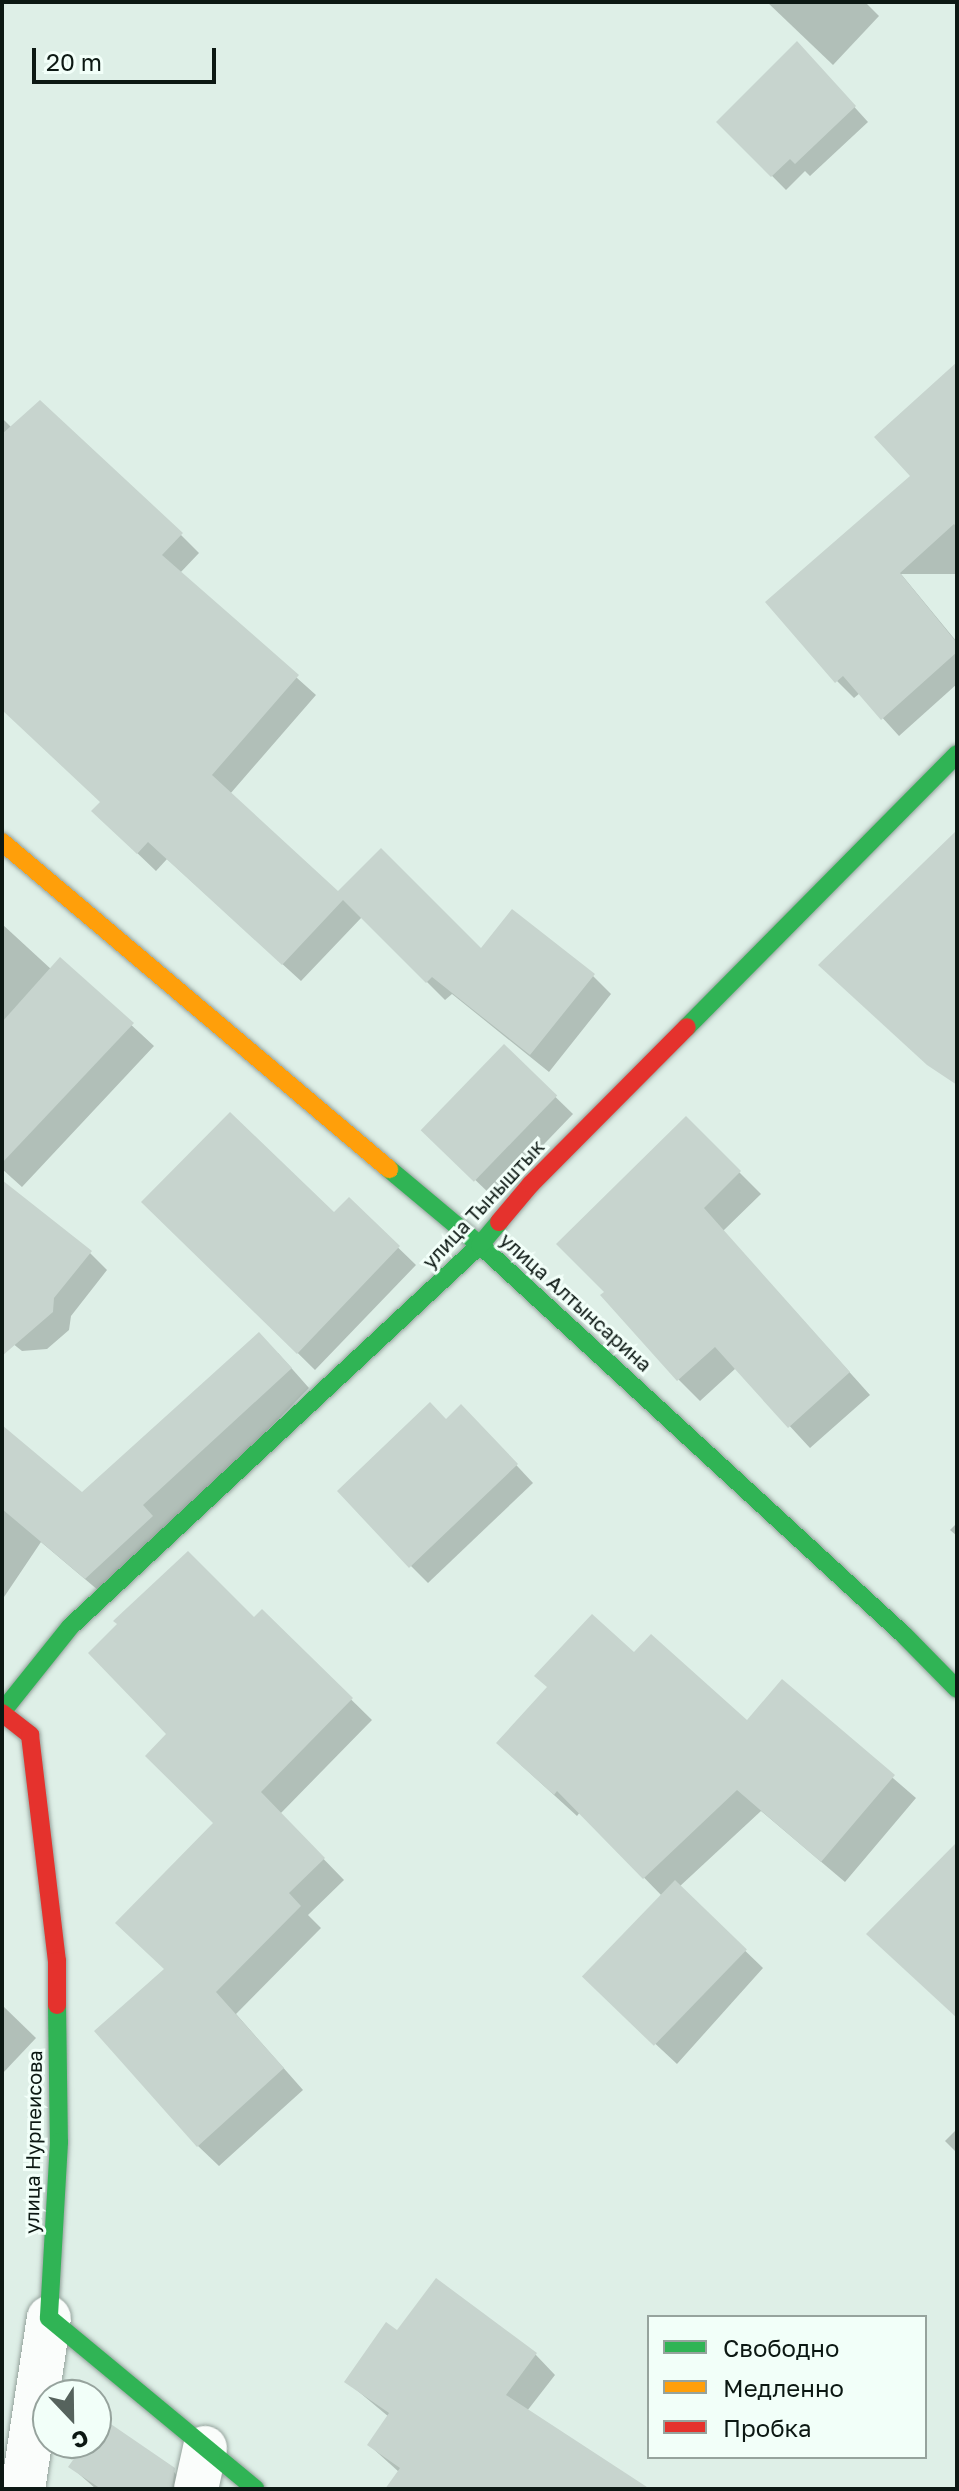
<!DOCTYPE html>
<html>
<head>
<meta charset="utf-8">
<style>
  body { margin:0 }
  #map { position:relative; width:959px; height:2491px; overflow:hidden; background:#deefe7; font-family:"Golos Text",sans-serif }
  div>[style] { position:absolute }
  .shadow>* { inset:0; background:#0003 }
  .building>* { inset:0; background:#c7d4ce; transform-origin:0 0 }
  .roads { filter:drop-shadow(0 0 2px #94a29c) drop-shadow(0 0 2px #94a29c) }
  .street>* { height:44px; margin:-22px; padding:0 22px; transform-origin:22px; border-radius:22px; background:#fafdfb }
  .fast>* { height:18px; margin:-9px; padding:0 9px; transform-origin:9px; border-radius:9px; background:#30b455 }
  .slow>* { height:18px; margin:-9px; padding:0 9px; transform-origin:9px; border-radius:9px; background:#ff9f0a }
  .jam>* { height:18px; margin:-9px; padding:0 9px; transform-origin:9px; border-radius:9px; background:#e5322d }
  span { translate:-50% -50%; white-space:nowrap; text-align:center; line-height:1.15; -webkit-text-stroke:6px #f2fff9; paint-order:stroke }
  .street-label { font-size:20px; color:#0c1813 }
  .frame { position:absolute; inset:0; border:4px solid #0c1813; pointer-events:none }
  .legend { position:absolute; left:647px; top:2315px; width:280px; height:144px; box-sizing:border-box; background:#f2fff9; border:2px solid #96a39d; margin:0; padding:10px 14px; list-style:none; font-size:24px; color:#0c1813 }
  .legend li { display:flex; align-items:center; gap:16px; height:40px }
  .legend b { width:40px; border:2px solid #96a39d }
  .north { position:absolute; left:32px; top:2379px; width:80px; height:80px; box-sizing:border-box; background:#f2fff9; border:2px solid #96a39d; border-radius:50%; rotate:158deg; font-size:22px; font-weight:700; line-height:32px; text-align:center; color:#0c1813 }
  .north::after { content:''; display:block; margin:auto; width:28px; height:36px; background:#56635d; clip-path:polygon(50% 0,100% 100%,50% 72%,0 100%) }
  .scale { position:absolute; left:32px; top:48px; width:184px; height:36px; box-sizing:border-box; border:4px solid #0c1813; border-top:0; padding-left:10px; font-size:24px; line-height:28px; white-space:nowrap; color:#0c1813; -webkit-text-stroke:6px #f2fff9; paint-order:stroke }
</style>
</head>
<body>
<div id="map">
  <div class="shadow">
    <div style="clip-path:polygon(767px 2px,865px 2px,879px 16px,833px 65px)"></div>
    <div style="clip-path:polygon(810px 58px,868px 122px,810px 176px,805px 171px,786px 190px,719px 122px)"></div>
    <div style="clip-path:polygon(957px 378px,957px 574px,901px 574px,957px 642px,957px 684px,899px 736px,860px 693px,854px 698px,837px 681px,913px 476px)"></div>
    <div style="clip-path:polygon(2px 418px,12px 428px,181px 535px,199px 553px,180px 573px,316px 695px,230px 794px,338px 894px,482px 951px,593px 976px,611px 994px,549px 1072px,452px 994px,445px 1000px,362px 917px,301px 981px,167px 859px,156px 871px,112px 829px,102px 803px,2px 634px)"></div>
    <div style="clip-path:polygon(2px 924px,52px 970px,61px 960px,154px 1046px,22px 1187px,2px 1169px)"></div>
    <div style="clip-path:polygon(504px 1047px,573px 1114px,493px 1197px,441px 1147px)"></div>
    <div style="clip-path:polygon(686px 1119px,761px 1194px,723px 1231px,870px 1395px,810px 1448px,736px 1368px,700px 1401px,678px 1379px)"></div>
    <div style="clip-path:polygon(2px 1198px,90px 1253px,107px 1270px,71px 1316px,69px 1330px,47px 1349px,22px 1351px,2px 1335px)"></div>
    <div style="clip-path:polygon(349px 1200px,416px 1265px,315px 1370px,144px 1202px,334px 1215px)"></div>
    <div style="clip-path:polygon(278px 1353px,309px 1388px,105px 1596px,41px 1542px,2px 1600px,2px 1458px,82px 1495px)"></div>
    <div style="clip-path:polygon(446px 1421px,478px 1424px,533px 1483px,428px 1583px,411px 1566px)"></div>
    <div style="clip-path:polygon(957px 1523px,957px 1536px,950px 1530px)"></div>
    <div style="clip-path:polygon(262px 1612px,372px 1720px,280px 1814px,344px 1880px,308px 1915px,321px 1928px,236px 2014px,303px 2090px,219px 2166px,198px 2146px,166px 1970px,216px 1823px,169px 1734px)"></div>
    <div style="clip-path:polygon(634px 1654px,747px 1723px,782px 1682px,916px 1798px,845px 1882px,761px 1811px,679px 1887px,763px 1968px,677px 2064px,602px 1994px,662px 1896px,580px 1812px,577px 1816px,521px 1765px)"></div>
    <div style="clip-path:polygon(2px 2005px,36px 2038px,2px 2074px)"></div>
    <div style="clip-path:polygon(957px 2129px,957px 2153px,945px 2141px)"></div>
    <div style="clip-path:polygon(436px 2281px,536px 2355px,555px 2375px,527px 2411px,641px 2489px,394px 2489px,399px 2472px,369px 2445px,389px 2417px,347px 2382px,397px 2333px)"></div>
    <div style="clip-path:polygon(96px 2430px,170px 2467px,188px 2489px,96px 2489px,71px 2467px,87px 2443px,96px 2443px)"></div>
  </div>
  <div class="building">
    <div style="clip-path:polygon(797px 41px,856px 106px,795px 164px,790px 159px,771px 177px,716px 122px)"></div>
    <div style="clip-path:polygon(957px 362px,957px 528px,954px 524px,900px 573px,957px 643px,957px 652px,881px 720px,843px 676px,835px 683px,765px 602px,910px 476px,874px 437px)"></div>
    <div style="clip-path:polygon(40px 400px,183px 533px,162px 555px,299px 675px,212px 775px,338px 891px,381px 848px,481px 948px,512px 909px,595px 974px,530px 1055px,432px 977px,426px 983px,343px 900px,282px 965px,148px 842px,137px 854px,91px 811px,100px 802px,2px 710px,2px 434px)"></div>
    <div style="clip-path:polygon(957px 830px,957px 1085px,927px 1065px,818px 965px)"></div>
    <div style="clip-path:polygon(60px 957px,134px 1023px,2px 1163px,2px 1022px)"></div>
    <div style="left:504px;top:1044px;width:74px;height:120px;rotate:44deg"></div>
    <div style="clip-path:polygon(230px 1112px,334px 1212px,349px 1197px,400px 1246px,297px 1354px,141px 1202px)"></div>
    <div style="clip-path:polygon(686px 1116px,741px 1171px,704px 1208px,850px 1372px,788px 1428px,715px 1347px,677px 1381px,600px 1295px,604px 1292px,556px 1244px)"></div>
    <div style="clip-path:polygon(2px 1180px,92px 1251px,54px 1298px,53px 1312px,2px 1356px)"></div>
    <div style="clip-path:polygon(259px 1332px,292px 1368px,143px 1505px,153px 1516px,85px 1579px,2px 1509px,2px 1425px,82px 1492px)"></div>
    <div style="clip-path:polygon(430px 1402px,446px 1419px,461px 1404px,518px 1464px,409px 1568px,337px 1491px)"></div>
    <div style="clip-path:polygon(188px 1551px,254px 1617px,262px 1609px,353px 1698px,261px 1792px,325px 1858px,289px 1893px,301px 1906px,216px 1992px,284px 2068px,197px 2147px,94px 2031px,164px 1969px,115px 1923px,213px 1823px,145px 1756px,166px 1734px,88px 1653px,117px 1624px,113px 1621px)"></div>
    <div style="clip-path:polygon(592px 1614px,634px 1652px,651px 1634px,747px 1720px,782px 1679px,895px 1775px,821px 1862px,737px 1790px,643px 1879px,557px 1791px,554px 1795px,496px 1743px,547px 1687px,534px 1676px)"></div>
    <div style="clip-path:polygon(957px 1842px,957px 2018px,866px 1934px)"></div>
    <div style="left:675px;top:1880px;width:100px;height:134px;rotate:44deg"></div>
    <div style="clip-path:polygon(436px 2278px,537px 2353px,506px 2395px,650px 2489px,385px 2489px,400px 2468px,367px 2445px,389px 2413px,344px 2382px,386px 2322px,397px 2330px)"></div>
    <div style="clip-path:polygon(102px 2418px,175px 2468px,172px 2489px,101px 2489px,68px 2467px,85px 2443px,96px 2443px,96px 2427px)"></div>
  </div>
  <div class="roads">
    <div class="street">
      <div style="left:23px;top:2489px;width:173px;rotate:-81.4deg"></div>
      <div style="left:196px;top:2489px;width:42px;rotate:-77.6deg"></div>
    </div>
    <div class="fast">
      <div style="left:687px;top:1027px;width:384px;rotate:-45.3deg"></div>
      <div style="left:389px;top:1169px;width:119px;rotate:39.9deg"></div>
      <div style="left:480px;top:1245px;width:577px;rotate:42.61deg"></div>
      <div style="left:905px;top:1636px;width:74px;rotate:45.5deg"></div>
      <div style="left:2px;top:1712px;width:109px;rotate:-51.3deg"></div>
      <div style="left:70px;top:1627px;width:560px;rotate:-42.98deg"></div>
      <div style="left:480px;top:1245px;width:30px;rotate:-50deg"></div>
      <div style="left:57px;top:2005px;width:137px;rotate:89.2deg"></div>
      <div style="left:59px;top:2142px;width:176px;rotate:93.3deg"></div>
      <div style="left:49px;top:2318px;width:268px;rotate:39.6deg"></div>
    </div>
    <div class="slow">
      <div style="left:2px;top:842px;width:507px;rotate:40.2deg"></div>
    </div>
    <div class="jam">
      <div style="left:499px;top:1222px;width:50px;rotate:-49.9deg"></div>
      <div style="left:531px;top:1184px;width:221px;rotate:-45.2deg"></div>
      <div style="left:2px;top:1713px;width:36px;rotate:38deg"></div>
      <div style="left:30px;top:1735px;width:228px;rotate:83.2deg"></div>
      <div style="left:57px;top:1961px;width:44px;rotate:90deg"></div>
    </div>
  </div>
  <div class="street-label">
    <span style="left:483px;top:1204px;rotate:-47deg">улица Тыныштык</span>
    <span style="left:576px;top:1302px;rotate:42deg">улица Алтынсарина</span>
    <span style="left:33px;top:2142px;rotate:-89deg">улица Нурпеисова</span>
  </div>
  <div class="frame"></div>
  <ul class="legend">
  <li><b style="height:10px;background:#30b455"></b>Свободно</li>
  <li><b style="height:10px;background:#ff9f0a"></b>Медленно</li>
  <li><b style="height:10px;background:#e5322d"></b>Пробка</li>
  </ul>
  <div class="north">С</div>
  <div class="scale">20 m</div>
</div>
</body>
</html>
